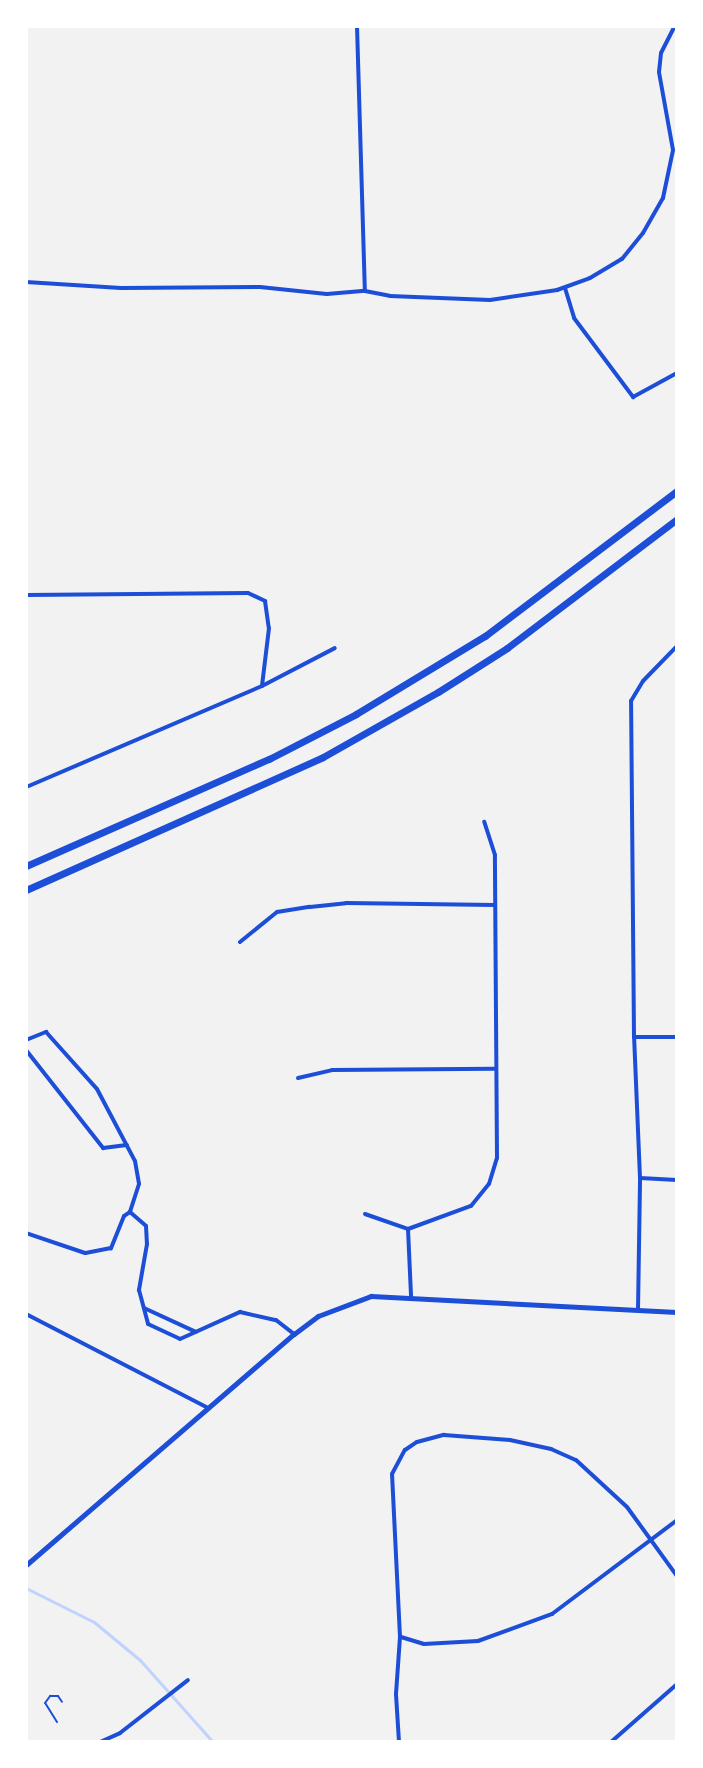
<!DOCTYPE html>
<html>
<head>
<meta charset="utf-8">
<style>
  body { margin:0 }
  #map { position:relative; width:703px; height:1768px; overflow:hidden; background:#f2f2f2; font-family:"Source Sans 3",sans-serif }
  div>[style] { position:absolute }
  .stream>* { height:3px; margin:-1.5px; padding:0 1.5px; transform-origin:1.5px; border-radius:1.5px; background:#bfd3fe }
  .path>* { height:2px; margin:-1px; padding:0 1px; transform-origin:1px; border-radius:1px; background:#1d4ed8 }
  .minor>* { height:4px; margin:-2px; padding:0 2px; transform-origin:2px; border-radius:2px; background:#1d4ed8 }
  .tertiary>* { height:5px; margin:-2.5px; padding:0 2.5px; transform-origin:2.5px; border-radius:2.5px; background:#1d4ed8 }
  .motorway>* { height:7px; margin:-3.5px; padding:0 3.5px; transform-origin:3.5px; border-radius:3.5px; background:#1d4ed8 }
  span { translate:-50% -50%; white-space:nowrap; text-align:center; line-height:1.15; -webkit-text-stroke:8px #fff; paint-order:stroke }
  .frame { position:absolute; inset:0; border:28px solid #fff; pointer-events:none }
</style>
</head>
<body>
<div id="map">
  <div class="stream">
    <div style="left:26px;top:1588px;width:76px;rotate:26.6deg"></div>
    <div style="left:94px;top:1622px;width:60px;rotate:39.6deg"></div>
    <div style="left:140px;top:1660px;width:110px;rotate:48.3deg"></div>
  </div>
  <div class="path">
    <div style="left:57px;top:1722px;width:22px;rotate:-122deg"></div>
    <div style="left:45px;top:1703px;width:9px;rotate:-54deg"></div>
    <div style="left:50px;top:1696px;width:8px"></div>
    <div style="left:58px;top:1696px;width:7px;rotate:56deg"></div>
  </div>
  <div class="minor">
    <div style="left:357px;top:26px;width:265px;rotate:88.3deg"></div>
    <div style="left:26px;top:282px;width:95px;rotate:3.6deg"></div>
    <div style="left:121px;top:288px;width:139px;rotate:-0.4deg"></div>
    <div style="left:260px;top:287px;width:67px;rotate:6deg"></div>
    <div style="left:327px;top:294px;width:38px;rotate:-5deg"></div>
    <div style="left:365px;top:291px;width:25px;rotate:11deg"></div>
    <div style="left:390px;top:296px;width:100px;rotate:2.3deg"></div>
    <div style="left:490px;top:300px;width:68px;rotate:-8.5deg"></div>
    <div style="left:557px;top:290px;width:35px;rotate:-20deg"></div>
    <div style="left:590px;top:278px;width:37px;rotate:-31deg"></div>
    <div style="left:622px;top:259px;width:33px;rotate:-51deg"></div>
    <div style="left:643px;top:233px;width:40px;rotate:-60.3deg"></div>
    <div style="left:663px;top:198px;width:49px;rotate:-78.2deg"></div>
    <div style="left:673px;top:150px;width:79px;rotate:-100.2deg"></div>
    <div style="left:659px;top:72px;width:19px;rotate:-84deg"></div>
    <div style="left:661px;top:53px;width:30px;rotate:-63deg"></div>
    <div style="left:565px;top:288px;width:31px;rotate:73deg"></div>
    <div style="left:574px;top:318px;width:99px;rotate:53.2deg"></div>
    <div style="left:633px;top:397px;width:50px;rotate:-28.6deg"></div>
    <div style="left:26px;top:595px;width:222px;rotate:-0.5deg"></div>
    <div style="left:248px;top:593px;width:19px;rotate:25deg"></div>
    <div style="left:265px;top:601px;width:27px;rotate:82deg"></div>
    <div style="left:269px;top:628px;width:58px;rotate:96.9deg"></div>
    <div style="left:262px;top:686px;width:257px;rotate:156.8deg"></div>
    <div style="left:262px;top:686px;width:82px;rotate:-27.5deg"></div>
    <div style="left:240px;top:942px;width:48px;rotate:-39deg"></div>
    <div style="left:277px;top:912px;width:33px;rotate:-9deg"></div>
    <div style="left:310px;top:907px;width:36px;rotate:-6deg"></div>
    <div style="left:346px;top:903px;width:149px;rotate:0.8deg"></div>
    <div style="left:634px;top:1037px;width:43px"></div>
    <div style="left:26px;top:1040px;width:22px;rotate:-22deg"></div>
    <div style="left:46px;top:1032px;width:76px;rotate:48.2deg"></div>
    <div style="left:97px;top:1089px;width:81px;rotate:62.2deg"></div>
    <div style="left:135px;top:1161px;width:23px;rotate:80deg"></div>
    <div style="left:139px;top:1184px;width:29px;rotate:108deg"></div>
    <div style="left:130px;top:1212px;width:7px;rotate:146deg"></div>
    <div style="left:124px;top:1216px;width:35px;rotate:112deg"></div>
    <div style="left:111px;top:1248px;width:26px;rotate:169deg"></div>
    <div style="left:85px;top:1253px;width:62px;rotate:-161.3deg"></div>
    <div style="left:26px;top:1050px;width:125px;rotate:51.8deg"></div>
    <div style="left:103px;top:1148px;width:24px;rotate:-7deg"></div>
    <div style="left:298px;top:1078px;width:35px;rotate:-13deg"></div>
    <div style="left:332px;top:1070px;width:162px;rotate:-0.4deg"></div>
    <div style="left:640px;top:1178px;width:37px;rotate:3deg"></div>
    <div style="left:130px;top:1212px;width:21px;rotate:41deg"></div>
    <div style="left:146px;top:1226px;width:18px;rotate:87deg"></div>
    <div style="left:147px;top:1244px;width:47px;rotate:99.9deg"></div>
    <div style="left:139px;top:1290px;width:35px;rotate:75deg"></div>
    <div style="left:148px;top:1324px;width:35px;rotate:25deg"></div>
    <div style="left:180px;top:1339px;width:66px;rotate:-24.2deg"></div>
    <div style="left:240px;top:1312px;width:37px;rotate:13deg"></div>
    <div style="left:276px;top:1320px;width:23px;rotate:38deg"></div>
    <div style="left:365px;top:1214px;width:46px;rotate:19.2deg"></div>
    <div style="left:408px;top:1229px;width:67px;rotate:-20.1deg"></div>
    <div style="left:471px;top:1206px;width:28px;rotate:-51deg"></div>
    <div style="left:489px;top:1184px;width:27px;rotate:-73deg"></div>
    <div style="left:497px;top:1158px;width:303px;rotate:-90.4deg"></div>
    <div style="left:495px;top:855px;width:35px;rotate:-108deg"></div>
    <div style="left:408px;top:1229px;width:67px;rotate:87.4deg"></div>
    <div style="left:144px;top:1308px;width:57px;rotate:24.8deg"></div>
    <div style="left:638px;top:1310px;width:132px;rotate:-89.1deg"></div>
    <div style="left:640px;top:1178px;width:141px;rotate:-92.4deg"></div>
    <div style="left:634px;top:1037px;width:336px;rotate:-90.5deg"></div>
    <div style="left:631px;top:701px;width:23px;rotate:-59deg"></div>
    <div style="left:643px;top:681px;width:49px;rotate:-45.8deg"></div>
    <div style="left:26px;top:1314px;width:205px;rotate:27.3deg"></div>
    <div style="left:401px;top:1637px;width:24px;rotate:17deg"></div>
    <div style="left:424px;top:1644px;width:54px;rotate:-3.2deg"></div>
    <div style="left:478px;top:1641px;width:79px;rotate:-20deg"></div>
    <div style="left:552px;top:1614px;width:156px;rotate:-36.9deg"></div>
    <div style="left:100px;top:1742px;width:22px;rotate:-24deg"></div>
    <div style="left:120px;top:1733px;width:86px;rotate:-37.9deg"></div>
    <div style="left:399px;top:1742px;width:48px;rotate:-93.6deg"></div>
    <div style="left:396px;top:1694px;width:57px;rotate:-86deg"></div>
    <div style="left:400px;top:1637px;width:163px;rotate:-92.8deg"></div>
    <div style="left:392px;top:1474px;width:27px;rotate:-62deg"></div>
    <div style="left:405px;top:1450px;width:14px;rotate:-34deg"></div>
    <div style="left:417px;top:1442px;width:28px;rotate:-15deg"></div>
    <div style="left:444px;top:1435px;width:66px;rotate:4.3deg"></div>
    <div style="left:510px;top:1440px;width:42px;rotate:12.4deg"></div>
    <div style="left:551px;top:1449px;width:27px;rotate:24deg"></div>
    <div style="left:576px;top:1460px;width:69px;rotate:42.7deg"></div>
    <div style="left:627px;top:1507px;width:85px;rotate:54.1deg"></div>
    <div style="left:611px;top:1742px;width:88px;rotate:-41.3deg"></div>
  </div>
  <div class="tertiary">
    <div style="left:26px;top:1565px;width:354px;rotate:-40.8deg"></div>
    <div style="left:294px;top:1334px;width:30px;rotate:-37deg"></div>
    <div style="left:318px;top:1316px;width:57px;rotate:-20.7deg"></div>
    <div style="left:371px;top:1296px;width:306px;rotate:3deg"></div>
  </div>
  <div class="motorway">
    <div style="left:26px;top:866px;width:266px;rotate:-23.8deg"></div>
    <div style="left:269px;top:759px;width:98px;rotate:-27.3deg"></div>
    <div style="left:356px;top:714px;width:151px;rotate:-31.2deg"></div>
    <div style="left:485px;top:636px;width:241px;rotate:-37.1deg"></div>
    <div style="left:26px;top:890px;width:325px;rotate:-24.1deg"></div>
    <div style="left:323px;top:757px;width:132px;rotate:-29.5deg"></div>
    <div style="left:438px;top:692px;width:82px;rotate:-32.5deg"></div>
    <div style="left:507px;top:648px;width:213px;rotate:-37.2deg"></div>
  </div>
  <div class="frame"></div>
</div>
</body>
</html>
